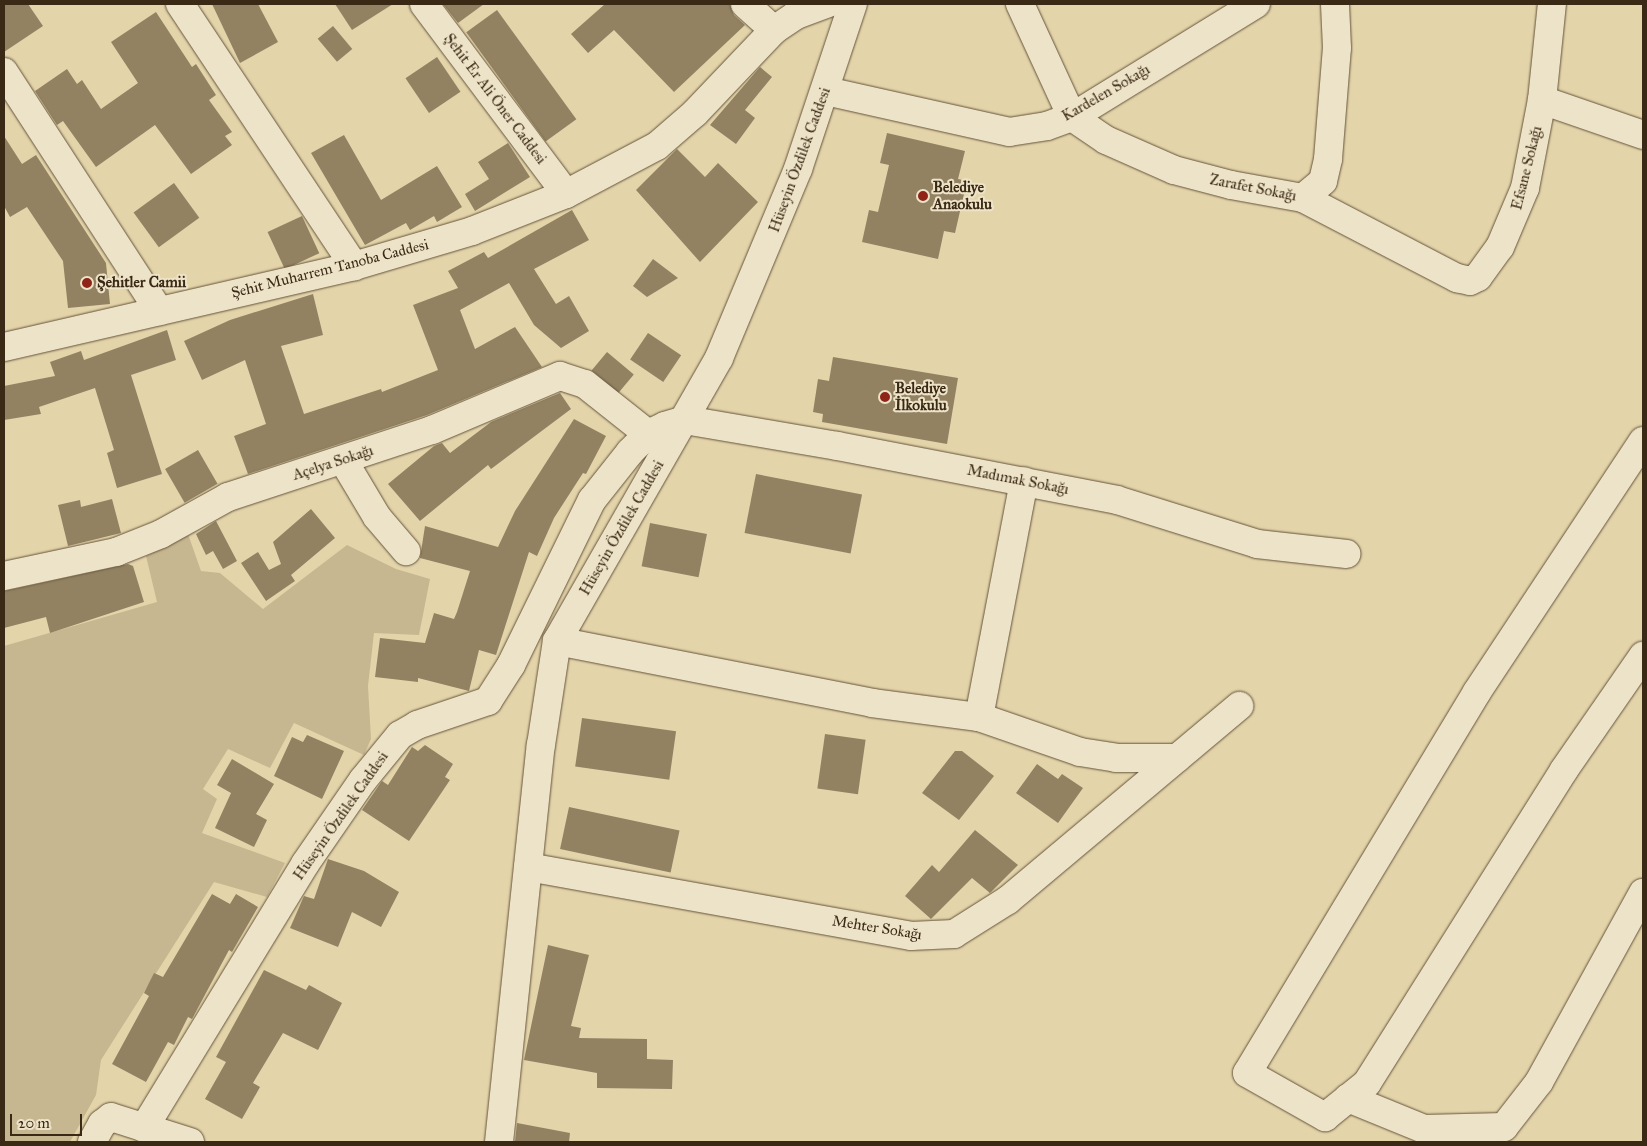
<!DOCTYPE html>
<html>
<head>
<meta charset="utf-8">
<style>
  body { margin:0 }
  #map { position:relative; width:1647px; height:1146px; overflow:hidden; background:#e4d4aa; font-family:"IM FELL Great Primer",serif }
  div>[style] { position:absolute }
  .green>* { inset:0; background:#c7b790 }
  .building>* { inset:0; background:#928262; transform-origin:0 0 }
  .roads { filter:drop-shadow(0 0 1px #64543a) drop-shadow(0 0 1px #64543a) }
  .minor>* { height:28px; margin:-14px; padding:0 14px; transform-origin:14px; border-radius:14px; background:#ede3c8 }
  .dots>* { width:14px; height:14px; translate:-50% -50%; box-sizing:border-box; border:2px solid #ede3c8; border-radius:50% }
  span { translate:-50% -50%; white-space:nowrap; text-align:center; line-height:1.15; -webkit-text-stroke:4px #ede3c8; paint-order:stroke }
  .street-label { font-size:15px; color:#3a2914 }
  .poi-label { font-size:15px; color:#3a2914; font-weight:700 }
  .left { translate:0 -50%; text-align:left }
  .frame { position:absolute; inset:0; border:5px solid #3a2914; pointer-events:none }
  .scale { position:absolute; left:10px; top:1114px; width:72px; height:22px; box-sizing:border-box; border:2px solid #3a2914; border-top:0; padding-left:6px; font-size:15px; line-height:18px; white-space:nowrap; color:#3a2914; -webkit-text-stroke:4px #ede3c8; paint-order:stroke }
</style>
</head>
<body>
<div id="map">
  <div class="green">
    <div style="clip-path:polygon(188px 534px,201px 571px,220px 573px,263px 609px,347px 545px,396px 569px,430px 579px,419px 635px,374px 633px,368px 686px,371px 739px,364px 755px,294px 723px,270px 768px,228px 749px,203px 789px,217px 799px,202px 833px,285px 863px,267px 897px,214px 882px,101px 1060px,96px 1095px,70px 1142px,4px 1142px,4px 646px,157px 602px,146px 556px)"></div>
  </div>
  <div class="building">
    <div style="clip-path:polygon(4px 4px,28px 4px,43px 26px,4px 52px)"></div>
    <div style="clip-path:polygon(212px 4px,258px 4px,278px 42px,240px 63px)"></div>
    <div style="clip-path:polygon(335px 4px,393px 4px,352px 30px)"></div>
    <div style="clip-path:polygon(443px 4px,484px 4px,458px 23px)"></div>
    <div style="clip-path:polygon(605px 4px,730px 4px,734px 15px,745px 25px,674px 92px,614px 30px,588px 53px,571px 34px)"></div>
    <div style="left:497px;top:10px;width:135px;height:38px;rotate:54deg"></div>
    <div style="clip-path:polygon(156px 12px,192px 67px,196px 64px,216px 95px,209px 100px,232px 132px,225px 136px,232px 145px,191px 174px,155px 125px,96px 167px,63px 121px,57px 125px,35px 91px,67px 69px,77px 84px,82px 80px,101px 109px,138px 83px,111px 42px)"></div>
    <div style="left:333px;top:26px;width:30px;height:20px;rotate:50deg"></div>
    <div style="left:437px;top:57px;width:42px;height:38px;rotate:56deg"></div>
    <div style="clip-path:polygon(760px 67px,772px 77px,745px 110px,755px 118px,736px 144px,710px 125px)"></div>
    <div style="clip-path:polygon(887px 133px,965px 151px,958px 179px,967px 181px,955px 233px,944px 231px,938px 259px,862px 242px,869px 210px,878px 212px,889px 165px,880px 163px)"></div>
    <div style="clip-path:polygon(344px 135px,381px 200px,437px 166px,462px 207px,437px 222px,434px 216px,410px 230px,406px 223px,365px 245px,311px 153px)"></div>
    <div style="clip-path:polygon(4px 136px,22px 164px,36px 155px,106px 263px,110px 304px,68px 308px,63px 261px,27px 207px,10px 217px,4px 206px)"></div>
    <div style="clip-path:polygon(508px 143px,530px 177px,475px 211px,465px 194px,489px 179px,478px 162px)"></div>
    <div style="clip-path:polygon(677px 149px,705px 177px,718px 163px,758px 202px,700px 262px,636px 190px)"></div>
    <div style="left:174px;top:183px;width:43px;height:50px;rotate:54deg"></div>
    <div style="clip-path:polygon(572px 210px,589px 240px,534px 269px,556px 304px,569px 296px,589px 331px,561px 348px,534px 325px,509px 283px,460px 310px,475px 349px,515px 327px,542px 367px,427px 415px,248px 474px,234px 436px,266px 424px,245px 360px,202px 380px,184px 341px,230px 320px,313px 294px,323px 335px,281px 346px,304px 414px,381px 389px,382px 392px,438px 370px,413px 305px,458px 288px,448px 271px,484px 252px,488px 258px)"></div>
    <div style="left:302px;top:216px;width:41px;height:38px;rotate:65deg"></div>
    <div style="clip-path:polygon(653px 259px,678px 278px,647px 297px,633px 286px)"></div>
    <div style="clip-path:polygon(167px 330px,176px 360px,131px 375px,162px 474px,117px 488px,107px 453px,114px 450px,95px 388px,39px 407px,41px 414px,4px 420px,4px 386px,55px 376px,50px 362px,81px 351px,84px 360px)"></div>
    <div style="left:648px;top:333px;width:40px;height:32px;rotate:34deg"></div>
    <div style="left:607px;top:352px;width:35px;height:24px;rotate:40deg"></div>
    <div style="clip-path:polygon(833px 357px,958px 378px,947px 444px,822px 422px,823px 414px,813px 412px,818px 379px,829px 381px)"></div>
    <div style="clip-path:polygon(560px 393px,571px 409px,491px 469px,488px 465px,420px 521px,388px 484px,434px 446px,442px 443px,450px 453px,491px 422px)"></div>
    <div style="clip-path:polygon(574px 419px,606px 436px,586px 474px,583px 473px,554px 518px,537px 556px,529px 552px,496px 655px,479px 650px,469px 691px,418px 678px,418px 682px,375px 677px,380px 638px,425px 643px,434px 613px,454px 619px,457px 612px,470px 571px,420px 558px,425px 526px,498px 547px,515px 511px)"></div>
    <div style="left:198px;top:450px;width:39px;height:38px;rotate:60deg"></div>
    <div style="left:756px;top:474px;width:108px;height:60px;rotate:11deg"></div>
    <div style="clip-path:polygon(112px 499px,121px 533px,68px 546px,58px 505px,80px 500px,81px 507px)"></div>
    <div style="clip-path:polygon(311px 509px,335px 538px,291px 575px,295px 581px,266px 601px,241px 563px,258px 552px,269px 570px,281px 564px,273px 542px)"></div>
    <div style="clip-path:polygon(216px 521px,237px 561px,223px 569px,213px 551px,206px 555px,196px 534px)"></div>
    <div style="left:650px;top:523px;width:58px;height:44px;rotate:11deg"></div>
    <div style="clip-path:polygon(128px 564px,133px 566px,144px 602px,50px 633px,46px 617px,4px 628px,4px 591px)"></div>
    <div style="left:582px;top:718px;width:95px;height:49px;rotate:8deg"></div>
    <div style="left:825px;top:734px;width:41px;height:55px;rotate:8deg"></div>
    <div style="clip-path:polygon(307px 735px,344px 751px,322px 799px,274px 776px,292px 737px,303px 742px)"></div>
    <div style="clip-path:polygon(425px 745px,453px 764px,445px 777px,450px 780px,409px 841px,362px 810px,382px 781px,388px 785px,412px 747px,418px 751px)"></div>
    <div style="clip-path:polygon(955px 751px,962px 751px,994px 776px,959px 820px,922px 793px)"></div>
    <div style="clip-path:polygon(232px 759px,274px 784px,256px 814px,267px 820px,254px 847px,215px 828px,231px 793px,217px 785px)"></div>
    <div style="clip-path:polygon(1037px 764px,1058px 779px,1062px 774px,1083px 788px,1058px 823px,1016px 793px)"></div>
    <div style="left:569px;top:807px;width:113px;height:43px;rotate:12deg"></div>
    <div style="clip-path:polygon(975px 830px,1018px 865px,990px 893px,972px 878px,931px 919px,905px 896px,932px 865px,939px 872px)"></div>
    <div style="clip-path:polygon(328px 859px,364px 871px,399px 892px,381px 927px,352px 912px,338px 947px,290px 928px,304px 896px,314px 899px)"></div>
    <div style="clip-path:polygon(212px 894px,230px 904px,236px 894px,258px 907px,232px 952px,229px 950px,192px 1019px,188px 1017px,174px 1045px,168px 1042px,146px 1082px,112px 1064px,149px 996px,144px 993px,154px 973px,163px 977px)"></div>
    <div style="clip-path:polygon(548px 945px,589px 955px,571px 1026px,581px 1028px,579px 1038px,647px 1039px,647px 1059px,673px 1060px,672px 1089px,597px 1088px,597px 1073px,524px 1060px)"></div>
    <div style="clip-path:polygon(264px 970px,306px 990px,309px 985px,342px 1003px,318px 1050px,283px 1033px,253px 1083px,260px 1087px,242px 1119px,205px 1099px,226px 1062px,216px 1057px)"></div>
    <div style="clip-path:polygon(517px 1123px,570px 1133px,569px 1142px,515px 1142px)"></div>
  </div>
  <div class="roads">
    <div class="minor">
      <div style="left:180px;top:4px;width:315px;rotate:56.4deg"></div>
      <div style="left:424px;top:4px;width:237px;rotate:53.2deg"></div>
      <div style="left:745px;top:4px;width:39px;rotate:42deg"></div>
      <div style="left:1020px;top:4px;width:124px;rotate:65.3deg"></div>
      <div style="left:1072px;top:117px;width:41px;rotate:34.1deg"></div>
      <div style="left:1106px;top:140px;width:74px;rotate:23.8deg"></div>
      <div style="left:1174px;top:170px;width:59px;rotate:14.7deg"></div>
      <div style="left:1231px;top:185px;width:73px;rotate:10.2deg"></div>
      <div style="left:1303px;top:198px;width:26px;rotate:-40deg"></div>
      <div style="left:1323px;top:181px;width:23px;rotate:-77deg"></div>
      <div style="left:1328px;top:159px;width:111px;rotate:-85.4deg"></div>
      <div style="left:1337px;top:48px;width:44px;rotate:-92.6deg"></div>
      <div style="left:4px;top:72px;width:285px;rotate:57deg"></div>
      <div style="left:826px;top:91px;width:188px;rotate:12.6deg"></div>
      <div style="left:1009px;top:132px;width:38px;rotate:-9deg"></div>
      <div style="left:1047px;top:126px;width:27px;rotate:-20deg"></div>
      <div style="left:1072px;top:117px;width:216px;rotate:-31.6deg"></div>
      <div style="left:1542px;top:100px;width:107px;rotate:19.1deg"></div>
      <div style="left:1303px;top:198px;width:174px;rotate:27.5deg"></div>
      <div style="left:1457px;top:278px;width:13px;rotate:13deg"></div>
      <div style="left:1470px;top:281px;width:9px;rotate:-27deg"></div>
      <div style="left:1478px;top:277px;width:37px;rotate:-54deg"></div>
      <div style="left:1500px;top:247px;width:64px;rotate:-67deg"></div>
      <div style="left:1525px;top:188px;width:90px;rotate:-79.1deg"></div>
      <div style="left:1542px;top:100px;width:97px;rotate:-84.1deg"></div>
      <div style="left:4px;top:347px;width:359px;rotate:-13deg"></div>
      <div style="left:354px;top:266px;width:123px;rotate:-16.5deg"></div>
      <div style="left:472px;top:231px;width:101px;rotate:-21.5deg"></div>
      <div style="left:566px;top:194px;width:103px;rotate:-27.8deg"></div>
      <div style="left:657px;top:146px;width:50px;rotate:-41deg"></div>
      <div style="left:695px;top:113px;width:115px;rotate:-46.4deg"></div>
      <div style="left:774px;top:30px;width:27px;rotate:-34deg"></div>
      <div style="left:796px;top:15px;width:33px;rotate:-20deg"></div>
      <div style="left:1643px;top:441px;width:301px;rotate:123.5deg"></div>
      <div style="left:1477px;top:692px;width:445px;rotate:121.1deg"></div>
      <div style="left:1247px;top:1073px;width:90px;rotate:29.4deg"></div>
      <div style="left:1325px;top:1117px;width:54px;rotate:-39deg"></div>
      <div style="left:1367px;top:1083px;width:370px;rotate:-57.8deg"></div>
      <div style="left:1564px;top:770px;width:139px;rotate:-55.3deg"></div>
      <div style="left:343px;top:460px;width:66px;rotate:59.2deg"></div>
      <div style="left:377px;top:517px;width:45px;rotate:49.5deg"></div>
      <div style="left:4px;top:576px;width:115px;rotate:-12.1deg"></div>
      <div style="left:116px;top:552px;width:48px;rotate:-21.8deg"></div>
      <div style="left:161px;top:534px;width:77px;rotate:-28.9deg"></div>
      <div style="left:228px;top:497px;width:215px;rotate:-18.2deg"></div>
      <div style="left:432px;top:430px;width:139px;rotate:-22.9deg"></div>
      <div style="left:560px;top:376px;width:26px;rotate:18deg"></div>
      <div style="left:585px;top:384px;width:80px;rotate:38.4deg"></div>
      <div style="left:557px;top:641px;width:321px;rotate:11.1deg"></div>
      <div style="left:872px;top:703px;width:108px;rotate:7.5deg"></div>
      <div style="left:979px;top:717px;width:107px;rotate:19.1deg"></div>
      <div style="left:1080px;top:752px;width:36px;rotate:9deg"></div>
      <div style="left:1116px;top:758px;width:61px"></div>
      <div style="left:979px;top:717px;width:240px;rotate:-79.2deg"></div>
      <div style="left:528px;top:867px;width:389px;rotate:10.2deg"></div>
      <div style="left:911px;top:936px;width:43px;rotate:-2.7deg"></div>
      <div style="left:954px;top:934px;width:64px;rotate:-32.2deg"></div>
      <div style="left:1008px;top:900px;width:302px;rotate:-40deg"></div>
      <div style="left:1348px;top:1098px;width:82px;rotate:22.2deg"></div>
      <div style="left:1424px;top:1129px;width:80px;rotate:-1.4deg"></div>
      <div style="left:1504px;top:1127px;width:57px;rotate:-52.1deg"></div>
      <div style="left:1539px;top:1082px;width:216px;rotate:-61.2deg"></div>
      <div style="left:144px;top:1128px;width:309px;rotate:-58.6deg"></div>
      <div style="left:305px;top:864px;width:102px;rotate:-55.4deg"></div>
      <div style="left:363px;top:780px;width:58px;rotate:-50.6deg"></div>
      <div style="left:400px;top:735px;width:20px;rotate:-30deg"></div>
      <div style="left:417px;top:725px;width:75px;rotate:-18.7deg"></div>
      <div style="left:488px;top:701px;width:43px;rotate:-57.4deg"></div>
      <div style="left:511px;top:665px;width:184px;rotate:-63.9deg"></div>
      <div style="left:592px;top:500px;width:61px;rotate:-51.6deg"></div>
      <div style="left:630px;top:452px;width:25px;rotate:-45deg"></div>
      <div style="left:648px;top:434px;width:19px;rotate:-25deg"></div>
      <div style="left:665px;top:426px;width:21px;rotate:-17deg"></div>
      <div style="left:685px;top:420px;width:154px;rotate:9.7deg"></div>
      <div style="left:837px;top:446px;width:285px;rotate:10.9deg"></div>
      <div style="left:1117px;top:500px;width:147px;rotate:17.4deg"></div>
      <div style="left:1257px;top:544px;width:90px;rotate:6.4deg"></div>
      <div style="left:92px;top:1142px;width:21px;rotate:-61deg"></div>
      <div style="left:102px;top:1124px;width:11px;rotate:-38deg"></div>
      <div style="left:111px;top:1117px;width:83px;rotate:17.6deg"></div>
      <div style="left:499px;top:1142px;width:399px;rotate:-84deg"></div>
      <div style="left:541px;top:745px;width:105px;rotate:-81.3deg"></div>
      <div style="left:557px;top:641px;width:326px;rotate:-60.2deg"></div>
      <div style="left:719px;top:358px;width:205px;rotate:-67.3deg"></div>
      <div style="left:798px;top:169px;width:174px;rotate:-71.6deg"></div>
    </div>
  </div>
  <div class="dots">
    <div style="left:923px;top:196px;background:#8f2418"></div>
    <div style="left:87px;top:283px;background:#8f2418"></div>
    <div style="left:885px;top:397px;background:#8f2418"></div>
  </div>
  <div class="street-label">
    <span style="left:1106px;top:93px;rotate:-30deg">Kardelen Sokağı</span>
    <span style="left:495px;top:99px;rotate:53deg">Şehit Er Ali Öner Caddesi</span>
    <span style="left:800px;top:160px;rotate:-70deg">Hüseyin Özdilek Caddesi</span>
    <span style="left:1527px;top:168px;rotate:-76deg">Efsane Sokağı</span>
    <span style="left:1253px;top:188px;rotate:11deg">Zarafet Sokağı</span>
    <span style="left:330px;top:269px;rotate:-14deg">Şehit Muharrem Tanoba Caddesi</span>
    <span style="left:333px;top:463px;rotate:-18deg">Açelya Sokağı</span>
    <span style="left:1018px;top:480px;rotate:11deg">Madımak Sokağı</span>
    <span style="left:622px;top:528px;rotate:-60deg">Hüseyin Özdilek Caddesi</span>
    <span style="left:341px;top:816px;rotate:-55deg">Hüseyin Özdilek Caddesi</span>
    <span style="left:877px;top:928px;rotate:9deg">Mehter Sokağı</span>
  </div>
  <div class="poi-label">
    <span class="left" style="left:933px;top:196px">Belediye<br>Anaokulu</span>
    <span class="left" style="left:97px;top:283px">Şehitler Camii</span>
    <span class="left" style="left:895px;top:397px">Belediye<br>İlkokulu</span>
  </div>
  <div class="frame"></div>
  <div class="scale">20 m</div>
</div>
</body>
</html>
